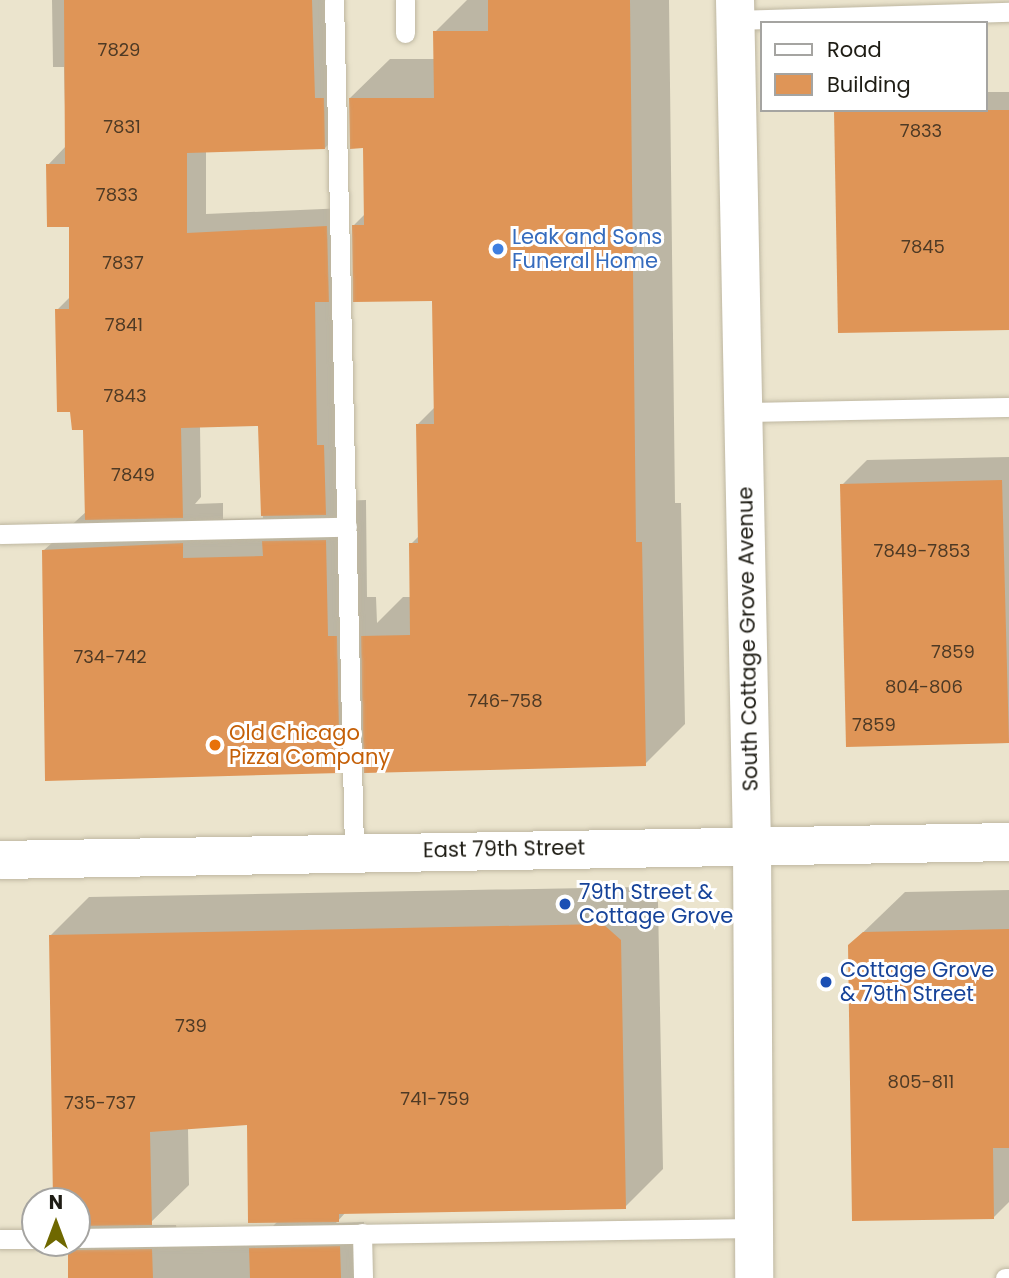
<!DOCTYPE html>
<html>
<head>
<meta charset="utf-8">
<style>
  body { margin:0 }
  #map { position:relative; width:1009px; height:1278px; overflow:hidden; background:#ebe4cd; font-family:Poppins,sans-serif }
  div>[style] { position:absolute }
  .shadow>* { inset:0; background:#0003 }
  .building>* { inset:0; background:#df9557 }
  .roads { filter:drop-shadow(0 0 2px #beb7a1) drop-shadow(0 0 2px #beb7a1) }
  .lane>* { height:19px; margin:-9.5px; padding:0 9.5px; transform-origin:9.5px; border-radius:9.5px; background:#fff }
  .secondary>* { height:38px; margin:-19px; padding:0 19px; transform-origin:19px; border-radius:19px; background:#fff }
  .dots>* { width:19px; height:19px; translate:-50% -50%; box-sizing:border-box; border:4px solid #fff; border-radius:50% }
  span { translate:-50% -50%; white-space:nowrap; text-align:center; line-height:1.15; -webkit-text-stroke:6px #fff; paint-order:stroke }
  .number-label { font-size:18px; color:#4e3a25 }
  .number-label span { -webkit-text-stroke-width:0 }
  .shop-label { font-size:21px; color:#366cbe }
  .left { translate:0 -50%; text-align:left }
  .street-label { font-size:21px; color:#1e1c14 }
  .food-label { font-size:21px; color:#c56008 }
  .transit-label { font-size:21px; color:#164399 }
  .legend { position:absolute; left:760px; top:21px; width:228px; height:91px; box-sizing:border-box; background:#fff; border:2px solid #a5a4a1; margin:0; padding:9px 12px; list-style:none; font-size:21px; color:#1e1c14 }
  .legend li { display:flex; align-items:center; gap:14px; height:35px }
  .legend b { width:35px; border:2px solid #a5a4a1 }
  .north { position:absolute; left:21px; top:1187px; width:70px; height:70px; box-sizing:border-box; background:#fff; border:2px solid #a5a4a1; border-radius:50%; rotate:0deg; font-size:19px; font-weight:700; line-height:28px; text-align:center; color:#1e1c14 }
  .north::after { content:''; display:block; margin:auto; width:24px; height:32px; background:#6f6800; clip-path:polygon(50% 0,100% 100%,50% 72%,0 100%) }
</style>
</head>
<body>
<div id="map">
  <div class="shadow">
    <i style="clip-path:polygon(evenodd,52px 0,332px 0,344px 128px,325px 148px,206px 151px,206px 214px,346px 208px,338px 501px,366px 500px,367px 597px,376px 597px,377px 623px,403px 597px,411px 597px,411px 544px,419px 536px,417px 425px,435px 407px,434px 299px,353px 226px,365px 214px,365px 147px,350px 98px,390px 59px,435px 59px,435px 32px,467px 0,669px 0,675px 503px,681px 503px,685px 724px,645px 764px,366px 745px,339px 771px,43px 551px,87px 511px,84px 428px,57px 310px,71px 296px,70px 225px,48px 165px,66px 146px,64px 67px,53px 67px,52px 0,260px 425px,263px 518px,223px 519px,223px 503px,195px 504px,201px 497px,200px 426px,260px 425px)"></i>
    <i style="clip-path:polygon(986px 92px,1009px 92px,1009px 329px,986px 110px)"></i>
    <i style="clip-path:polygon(1009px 457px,1009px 743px,848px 745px,842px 485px,867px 460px)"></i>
    <i style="clip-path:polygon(evenodd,641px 887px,658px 902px,663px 1169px,625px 1207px,346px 1212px,336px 1223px,364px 1222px,367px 1278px,70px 1278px,70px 1246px,92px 1224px,77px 1224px,77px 1201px,55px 1201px,51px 935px,89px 897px,641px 887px,248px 1123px,278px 1221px,268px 1231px,177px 1232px,176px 1225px,148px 1225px,189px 1185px,188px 1128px,248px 1123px)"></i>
    <i style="clip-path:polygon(1009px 890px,1009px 1202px,994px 1217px,850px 945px,905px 892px)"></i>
  </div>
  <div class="building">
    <i style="clip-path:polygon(64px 0,312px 0,315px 98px,324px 98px,325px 149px,187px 153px,187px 233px,327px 226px,329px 302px,315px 302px,317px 445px,324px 445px,326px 515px,261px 516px,258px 426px,181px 428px,183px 518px,85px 520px,83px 430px,72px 430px,70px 412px,57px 412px,55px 309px,69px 309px,69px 227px,47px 227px,46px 164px,65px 164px)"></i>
    <i style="clip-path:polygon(488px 0,630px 0,636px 542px,642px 542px,646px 766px,364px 773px,361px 636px,410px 635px,409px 543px,418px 543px,416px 424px,434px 424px,432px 301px,353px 302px,352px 225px,364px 225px,363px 148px,350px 149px,349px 98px,434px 98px,433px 31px,488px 31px)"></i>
    <i style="clip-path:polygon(834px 110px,1009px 110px,1009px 330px,838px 333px)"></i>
    <i style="clip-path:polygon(1002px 480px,1009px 743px,846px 747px,840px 484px)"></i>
    <i style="clip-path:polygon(326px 540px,328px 636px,337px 636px,340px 773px,45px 781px,42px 550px,183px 543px,183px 558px,263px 556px,262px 541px)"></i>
    <i style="clip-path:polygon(603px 924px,621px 940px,626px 1209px,339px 1214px,339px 1222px,248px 1223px,247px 1125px,150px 1132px,152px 1225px,77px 1226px,77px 1201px,53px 1201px,49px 935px)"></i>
    <i style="clip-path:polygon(1009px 929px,1009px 1148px,993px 1148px,994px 1219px,852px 1221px,848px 945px,863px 932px)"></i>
    <i style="clip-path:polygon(68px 1246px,77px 1250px,152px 1249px,153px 1278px,68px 1278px)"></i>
    <i style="clip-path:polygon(340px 1246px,341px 1278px,250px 1278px,249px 1248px)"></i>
  </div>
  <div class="roads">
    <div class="lane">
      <i style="left:334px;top:0;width:851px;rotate:88.65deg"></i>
      <i style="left:735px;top:20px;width:274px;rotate:-1.7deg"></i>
      <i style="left:405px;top:33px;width:33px;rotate:-90deg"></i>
      <i style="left:744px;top:412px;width:265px;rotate:-1.1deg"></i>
      <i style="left:0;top:534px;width:347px;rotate:-1.2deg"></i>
      <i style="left:362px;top:1233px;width:45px;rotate:88.7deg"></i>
      <i style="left:77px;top:1238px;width:677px;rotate:-0.85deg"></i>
      <i style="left:0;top:1239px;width:35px"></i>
      <i style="left:1005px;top:1278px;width:4px"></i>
    </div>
    <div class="secondary">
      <i style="left:735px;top:0;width:844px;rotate:88.85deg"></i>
      <i style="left:752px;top:844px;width:434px;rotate:89.7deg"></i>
      <i style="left:0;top:860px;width:1009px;rotate:-1.02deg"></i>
    </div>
  </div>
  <div class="dots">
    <i style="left:498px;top:249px;background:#3f7fe0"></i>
    <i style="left:215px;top:745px;background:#e8710a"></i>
    <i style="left:565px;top:904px;background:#1a4fb4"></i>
    <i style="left:826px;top:982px;background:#1a4fb4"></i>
  </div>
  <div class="number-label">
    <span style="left:119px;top:50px">7829</span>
    <span style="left:122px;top:127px">7831</span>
    <span style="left:921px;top:131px">7833</span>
    <span style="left:117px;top:195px">7833</span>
    <span style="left:923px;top:247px">7845</span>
    <span style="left:123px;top:263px">7837</span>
    <span style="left:124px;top:325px">7841</span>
    <span style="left:125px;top:396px">7843</span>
    <span style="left:133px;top:475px">7849</span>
    <span style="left:922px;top:551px">7849-7853</span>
    <span style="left:953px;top:652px">7859</span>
    <span style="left:110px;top:657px">734-742</span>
    <span style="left:924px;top:687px">804-806</span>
    <span style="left:505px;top:701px">746-758</span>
    <span style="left:874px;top:725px">7859</span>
    <span style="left:191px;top:1026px">739</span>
    <span style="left:921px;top:1082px">805-811</span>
    <span style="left:435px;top:1099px">741-759</span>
    <span style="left:100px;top:1103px">735-737</span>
  </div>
  <div class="shop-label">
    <span class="left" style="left:512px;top:249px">Leak and Sons<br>Funeral Home</span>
  </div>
  <div class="street-label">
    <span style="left:748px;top:639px;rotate:-91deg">South Cottage Grove Avenue</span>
    <span style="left:504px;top:849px;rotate:-1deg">East 79th Street</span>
  </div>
  <div class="food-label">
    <span class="left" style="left:229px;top:745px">Old Chicago<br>Pizza Company</span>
  </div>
  <div class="transit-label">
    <span class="left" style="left:579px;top:904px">79th Street &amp;<br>Cottage Grove</span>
    <span class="left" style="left:840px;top:982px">Cottage Grove<br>&amp; 79th Street</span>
  </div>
  <ul class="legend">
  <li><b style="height:9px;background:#fff"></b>Road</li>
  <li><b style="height:19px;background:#df9557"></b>Building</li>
  </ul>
  <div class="north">N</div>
</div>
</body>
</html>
